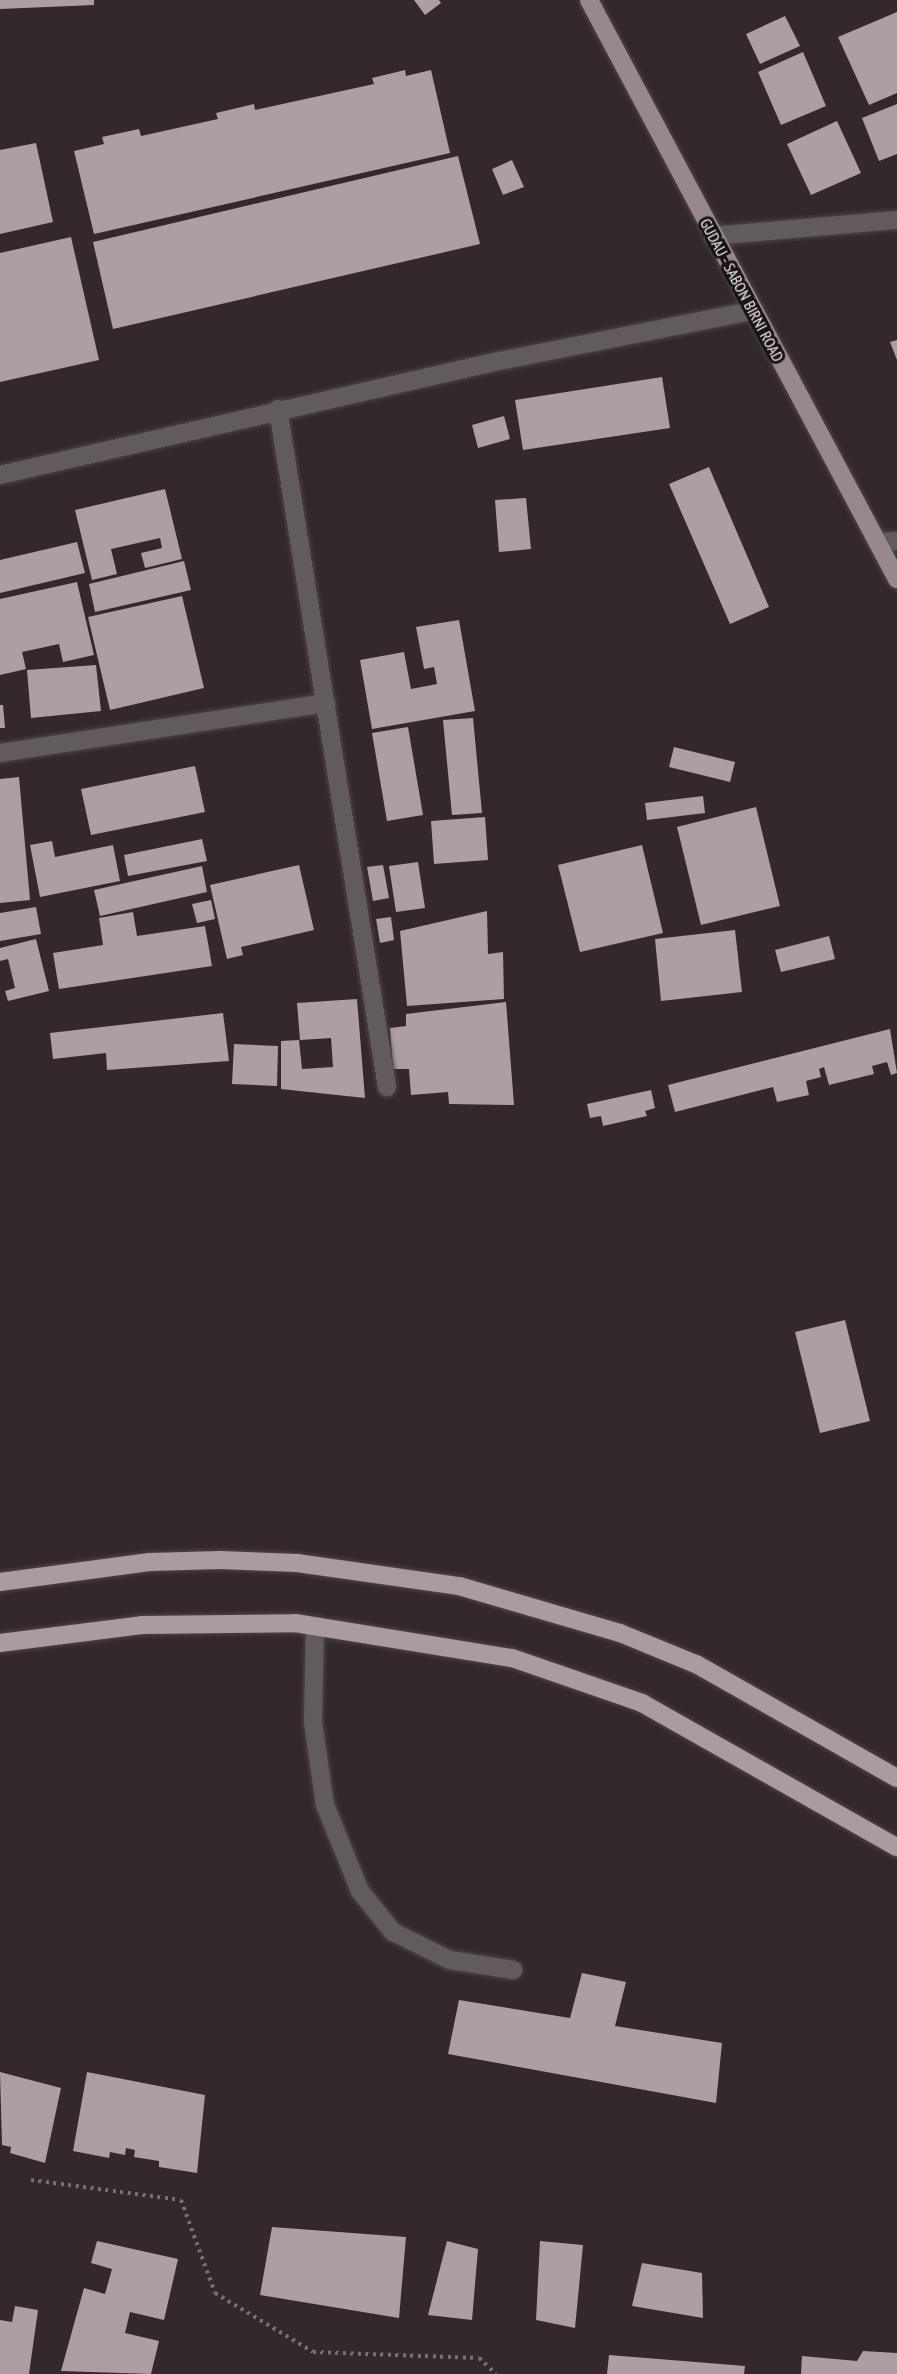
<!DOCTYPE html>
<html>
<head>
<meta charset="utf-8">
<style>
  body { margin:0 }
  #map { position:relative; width:897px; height:2374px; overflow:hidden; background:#33282e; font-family:"PT Sans Narrow",sans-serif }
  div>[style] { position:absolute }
  .building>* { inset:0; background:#ac9ea5 }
  .path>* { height:4px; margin-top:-2px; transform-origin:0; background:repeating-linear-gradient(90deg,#786e74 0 3px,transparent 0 7.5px) }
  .roads { filter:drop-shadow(0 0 2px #4f444a) drop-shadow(0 0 2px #4f444a) }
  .minor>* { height:18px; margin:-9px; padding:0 9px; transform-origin:9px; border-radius:9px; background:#615b5e }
  .major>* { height:18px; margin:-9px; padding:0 9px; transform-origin:9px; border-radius:9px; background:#95898f }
  .highway>* { height:18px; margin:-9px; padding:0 9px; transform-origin:9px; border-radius:9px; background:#a99ba2 }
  span { translate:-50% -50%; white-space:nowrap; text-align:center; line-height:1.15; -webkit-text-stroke:6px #181315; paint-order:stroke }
  .street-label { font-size:16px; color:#faf2f6 }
</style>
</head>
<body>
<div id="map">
  <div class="building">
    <i style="clip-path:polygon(0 0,94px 0,94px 5px,0 9px)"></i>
    <i style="clip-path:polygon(414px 0,439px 0,441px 3px,425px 15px)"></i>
    <i style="clip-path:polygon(897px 12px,897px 93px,869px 105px,838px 37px)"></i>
    <i style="clip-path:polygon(785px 16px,800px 46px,760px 64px,746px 34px)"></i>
    <i style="clip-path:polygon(803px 52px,826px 106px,781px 125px,758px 72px)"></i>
    <i style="clip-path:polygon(405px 70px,406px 76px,431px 70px,450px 153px,94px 234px,74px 151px,104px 144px,102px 137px,139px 129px,141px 136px,218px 119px,216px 113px,254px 104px,255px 110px,374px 84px,372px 78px)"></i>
    <i style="clip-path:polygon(897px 104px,897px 154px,879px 161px,862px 118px)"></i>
    <i style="clip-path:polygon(837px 121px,861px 173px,811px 195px,787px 144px)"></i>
    <i style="clip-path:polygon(36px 143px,53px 222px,0 234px,0 150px)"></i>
    <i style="clip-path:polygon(458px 156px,480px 244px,113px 329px,93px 242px)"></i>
    <i style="clip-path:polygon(512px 160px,524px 187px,503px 195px,492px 169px)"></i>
    <i style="clip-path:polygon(71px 237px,99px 360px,0 382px,0 253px)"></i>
    <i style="clip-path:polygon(897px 340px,897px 360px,890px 342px)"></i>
    <i style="clip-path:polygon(662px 377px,670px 428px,523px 450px,515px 400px)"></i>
    <i style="clip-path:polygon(504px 416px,510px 439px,478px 448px,472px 425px)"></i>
    <i style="clip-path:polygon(709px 467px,769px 607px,730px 624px,669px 484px)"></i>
    <i style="clip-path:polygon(165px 489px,182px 559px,145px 568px,141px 553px,162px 548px,160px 538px,111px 549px,117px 574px,92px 580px,75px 510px)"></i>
    <i style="clip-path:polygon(526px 498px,531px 549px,499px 552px,495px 500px)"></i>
    <i style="clip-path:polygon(77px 542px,85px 573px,0 593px,0 560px)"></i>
    <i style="clip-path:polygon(184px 561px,191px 590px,95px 612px,89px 584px)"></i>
    <i style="clip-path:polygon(77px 582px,94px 655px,63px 662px,59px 644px,22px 652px,26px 669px,0 675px,0 599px)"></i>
    <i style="clip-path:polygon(182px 596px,204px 688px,110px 710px,88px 617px)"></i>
    <i style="clip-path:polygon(459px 620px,475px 711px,372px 729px,360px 660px,404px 652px,411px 689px,437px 684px,434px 667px,424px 669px,416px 627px)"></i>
    <i style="clip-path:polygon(96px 665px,101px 711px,31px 718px,27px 670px)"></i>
    <i style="clip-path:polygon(0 705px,3px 705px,5px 728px,0 728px)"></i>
    <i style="clip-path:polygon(473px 718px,482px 813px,452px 815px,443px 720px)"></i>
    <i style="clip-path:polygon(408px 727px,423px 815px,387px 821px,372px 733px)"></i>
    <i style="clip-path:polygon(674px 747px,735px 762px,730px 782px,669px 767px)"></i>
    <i style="clip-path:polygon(195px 766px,205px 812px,91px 835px,81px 789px)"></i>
    <i style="clip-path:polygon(19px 777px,30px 900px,0 903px,0 779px)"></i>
    <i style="clip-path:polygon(703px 796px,705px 813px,647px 820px,645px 803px)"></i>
    <i style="clip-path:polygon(756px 807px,780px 906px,701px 925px,677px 827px)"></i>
    <i style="clip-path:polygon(485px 817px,488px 860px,434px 864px,431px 821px)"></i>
    <i style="clip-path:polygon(202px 839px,207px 861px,128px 876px,124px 855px)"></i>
    <i style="clip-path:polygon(52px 841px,55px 857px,113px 845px,120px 881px,40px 897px,30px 845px)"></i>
    <i style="clip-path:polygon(642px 845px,663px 933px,580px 952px,558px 865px)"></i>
    <i style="clip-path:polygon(418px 862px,425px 908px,396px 912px,389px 866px)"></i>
    <i style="clip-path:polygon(299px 865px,314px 930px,241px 947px,243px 955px,227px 959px,210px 885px)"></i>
    <i style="clip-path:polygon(383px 865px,389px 898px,373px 901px,367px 867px)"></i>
    <i style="clip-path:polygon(202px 866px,207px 892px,100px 916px,94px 890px)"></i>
    <i style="clip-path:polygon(211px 900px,215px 919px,197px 923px,192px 904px)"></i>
    <i style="clip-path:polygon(36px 907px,41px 934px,0 941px,0 913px)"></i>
    <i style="clip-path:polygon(487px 911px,488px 954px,503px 952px,504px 999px,407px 1006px,400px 931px)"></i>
    <i style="clip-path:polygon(133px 912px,137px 936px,205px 926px,212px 966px,59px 989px,53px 953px,103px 945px,99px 918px)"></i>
    <i style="clip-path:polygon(391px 917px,394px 940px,380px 943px,376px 919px)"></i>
    <i style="clip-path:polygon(735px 930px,742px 992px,661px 1001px,655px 939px)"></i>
    <i style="clip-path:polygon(829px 936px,835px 959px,781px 972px,775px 950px)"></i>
    <i style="clip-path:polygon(36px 939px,49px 991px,8px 1001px,5px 991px,15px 988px,8px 959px,0 961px,0 948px)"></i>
    <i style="clip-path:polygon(357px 999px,365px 1098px,281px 1089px,281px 1041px,299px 1040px,302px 1069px,333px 1067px,331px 1038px,300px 1040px,297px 1003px)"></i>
    <i style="clip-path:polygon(506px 1002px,514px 1105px,449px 1104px,448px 1092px,411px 1095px,409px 1069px,393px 1069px,390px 1028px,406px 1026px,406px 1014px)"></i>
    <i style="clip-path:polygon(223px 1013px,229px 1061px,107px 1070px,106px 1053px,53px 1059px,50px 1033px)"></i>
    <i style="clip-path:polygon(890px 1029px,897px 1073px,891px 1075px,887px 1062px,872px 1066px,874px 1074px,829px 1085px,824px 1067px,819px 1069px,821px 1077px,806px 1081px,809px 1095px,777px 1102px,773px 1087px,675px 1112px,668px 1085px)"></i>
    <i style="clip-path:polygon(234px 1044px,278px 1046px,277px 1086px,232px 1084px)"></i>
    <i style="clip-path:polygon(651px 1090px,655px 1108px,645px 1111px,647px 1116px,603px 1126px,601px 1116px,590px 1118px,587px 1104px)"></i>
    <i style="clip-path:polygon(845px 1320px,870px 1421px,820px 1433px,795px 1332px)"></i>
    <i style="clip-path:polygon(582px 1973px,626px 1982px,615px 2026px,722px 2043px,716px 2103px,448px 2054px,459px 2000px,570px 2018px)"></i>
    <i style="clip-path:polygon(0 2072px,61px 2088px,45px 2163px,10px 2153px,11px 2147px,2px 2145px)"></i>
    <i style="clip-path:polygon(87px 2072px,205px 2095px,197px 2173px,159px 2167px,159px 2161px,134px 2157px,135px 2150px,126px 2148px,125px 2155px,110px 2152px,109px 2158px,73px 2151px)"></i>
    <i style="clip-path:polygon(272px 2227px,406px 2237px,399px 2318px,260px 2295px)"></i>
    <i style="clip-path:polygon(97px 2241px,178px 2259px,164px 2320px,130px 2312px,125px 2333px,159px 2341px,151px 2374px,61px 2371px,84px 2288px,105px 2294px,112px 2269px,91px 2263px)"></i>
    <i style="clip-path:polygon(447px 2241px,478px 2249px,472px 2320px,428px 2315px)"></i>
    <i style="clip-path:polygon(540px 2241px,583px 2245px,575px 2328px,536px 2320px)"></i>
    <i style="clip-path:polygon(642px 2263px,702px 2273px,703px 2318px,632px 2306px)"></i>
    <i style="clip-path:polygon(15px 2306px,38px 2310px,29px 2374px,0 2374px,0 2320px,12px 2322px)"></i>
    <i style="clip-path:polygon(863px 2351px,897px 2353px,897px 2374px,801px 2374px,802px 2356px,857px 2361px)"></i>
    <i style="clip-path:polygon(609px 2355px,745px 2366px,744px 2374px,607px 2374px)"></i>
  </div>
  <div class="path">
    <i style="left:31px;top:2180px;width:151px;rotate:7.6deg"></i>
    <i style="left:181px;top:2200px;width:99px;rotate:69.9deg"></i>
    <i style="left:215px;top:2293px;width:114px;rotate:31deg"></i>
    <i style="left:313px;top:2352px;width:166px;rotate:2.1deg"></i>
    <i style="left:479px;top:2358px;width:23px;rotate:43deg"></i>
  </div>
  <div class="roads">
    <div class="minor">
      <i style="left:713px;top:236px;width:185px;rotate:-5deg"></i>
      <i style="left:278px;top:409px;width:687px;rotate:80.87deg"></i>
      <i style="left:0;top:475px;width:507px;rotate:-12.88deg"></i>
      <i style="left:494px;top:362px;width:263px;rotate:-11.2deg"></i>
      <i style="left:877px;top:542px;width:20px;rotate:-3deg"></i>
      <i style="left:0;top:753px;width:330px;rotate:-8.7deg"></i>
      <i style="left:315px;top:1626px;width:96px;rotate:91.2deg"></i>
      <i style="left:313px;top:1722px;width:84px;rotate:81.8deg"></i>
      <i style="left:325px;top:1805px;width:93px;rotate:67.9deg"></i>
      <i style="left:360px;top:1891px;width:53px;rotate:51.2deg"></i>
      <i style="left:393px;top:1932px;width:64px;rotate:26.2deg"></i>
      <i style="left:450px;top:1960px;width:64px;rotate:9deg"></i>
    </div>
    <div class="major">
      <i style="left:589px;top:0;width:656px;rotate:61.99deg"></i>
    </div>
    <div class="highway">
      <i style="left:0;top:1582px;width:151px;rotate:-7.6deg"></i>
      <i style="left:150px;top:1562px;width:70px;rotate:-1.6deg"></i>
      <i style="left:220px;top:1560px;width:77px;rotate:2.2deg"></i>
      <i style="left:297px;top:1563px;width:164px;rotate:8.1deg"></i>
      <i style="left:459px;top:1586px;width:168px;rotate:16.3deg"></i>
      <i style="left:620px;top:1633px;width:84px;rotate:22.3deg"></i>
      <i style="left:698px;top:1665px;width:229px;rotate:29.6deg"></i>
      <i style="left:0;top:1643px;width:143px;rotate:-7.2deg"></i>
      <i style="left:142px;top:1625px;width:153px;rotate:-0.7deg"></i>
      <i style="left:295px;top:1623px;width:220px;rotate:9.2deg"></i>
      <i style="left:512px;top:1658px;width:138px;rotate:19.1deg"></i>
      <i style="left:642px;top:1703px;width:293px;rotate:29.5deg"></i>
    </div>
  </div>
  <div class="street-label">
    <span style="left:742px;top:290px;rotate:62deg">GUDAU - SABON BIRNI ROAD</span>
  </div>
</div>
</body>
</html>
